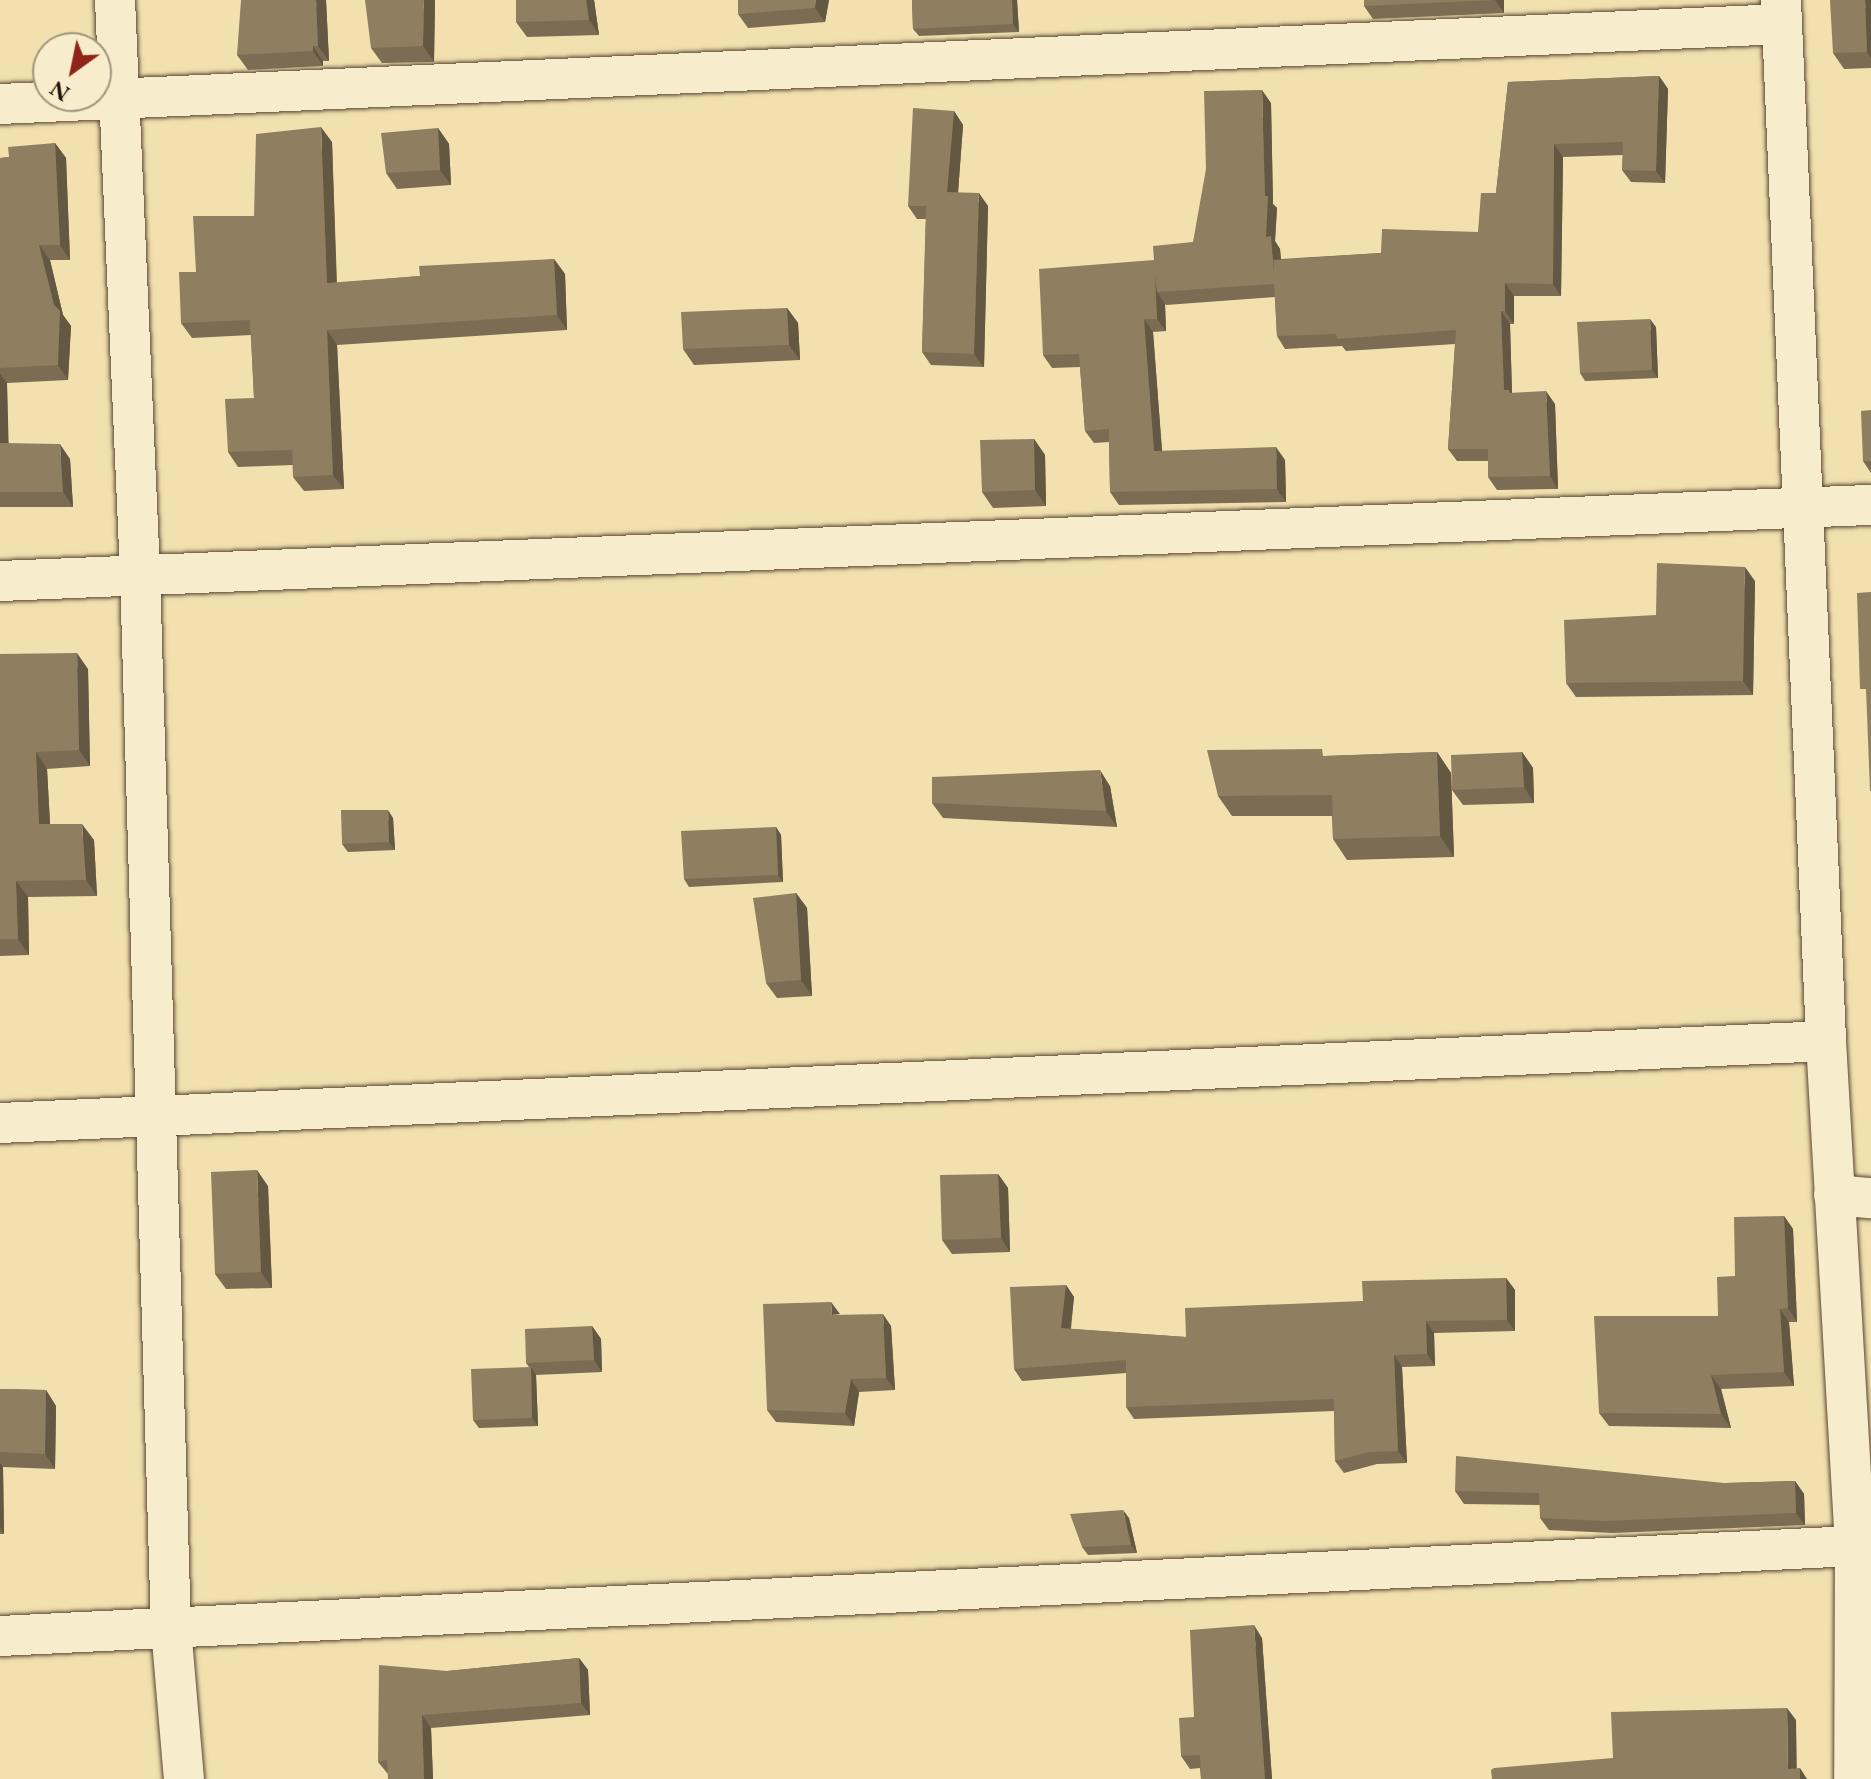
<!DOCTYPE html>
<html>
<head>
<meta charset="utf-8">
<style>
  body { margin:0 }
  #map { position:relative; width:1871px; height:1779px; overflow:hidden; background:#f2e1af; font-family:"EB Garamond",serif }
  div>[style] { position:absolute }
  .roads { filter:drop-shadow(0 0 2px #584633) drop-shadow(0 0 2px #584633) }
  .minor>* { height:40px; margin:-20px; padding:0 20px; transform-origin:20px; border-radius:20px; background:#f7eccb }
  .wall>* { inset:0; background:#7b6c53 }
  .shaded-wall>* { inset:0; background:#645843 }
  .building>* { inset:0; background:#8f7e60 }
  span { translate:-50% -50%; white-space:nowrap; text-align:center; line-height:1.15; -webkit-text-stroke:8px #f7eccb; paint-order:stroke }
  .north { position:absolute; left:32px; top:32px; width:80px; height:80px; box-sizing:border-box; background:#f7eccb; border:2px solid #a3957e; border-radius:50%; rotate:213deg; font-size:22px; font-weight:700; line-height:32px; text-align:center; color:#24120a }
  .north::after { content:''; display:block; margin:auto; width:28px; height:36px; background:#8f2418; clip-path:polygon(50% 0,100% 100%,50% 72%,0 100%) }
</style>
</head>
<body>
<div id="map">
  <div class="roads">
    <div class="minor">
      <i style="left:115px;top:0;width:574px;rotate:87.5deg"></i>
      <i style="left:140px;top:573px;width:1055px;rotate:88.32deg"></i>
      <i style="left:171px;top:1628px;width:152px;rotate:85.1deg"></i>
      <i style="left:1781px;top:0;width:1042px;rotate:87.52deg"></i>
      <i style="left:1826px;top:1041px;width:506px;rotate:86.71deg"></i>
      <i style="left:1855px;top:1546px;width:233px;rotate:90.2deg"></i>
      <i style="left:0;top:104px;width:1784px;rotate:-2.57deg"></i>
      <i style="left:0;top:581px;width:1873px;rotate:-2.33deg"></i>
      <i style="left:0;top:1123px;width:1828px;rotate:-2.57deg"></i>
      <i style="left:1834px;top:1195px;width:37px;rotate:5deg"></i>
      <i style="left:0;top:1636px;width:1857px;rotate:-2.78deg"></i>
    </div>
  </div>
  <div class="wall">
    <i style="clip-path:polygon(326px 0,329px 61px,323px 61px,323px 66px,248px 70px,237px 55px)"></i>
    <i style="clip-path:polygon(435px 0,434px 62px,382px 63px,371px 48px)"></i>
    <i style="clip-path:polygon(594px 0,599px 35px,527px 37px,516px 22px)"></i>
    <i style="clip-path:polygon(829px 0,825px 22px,748px 28px,738px 14px)"></i>
    <i style="clip-path:polygon(912px 0,1017px 0,1019px 32px,919px 36px,913px 29px)"></i>
    <i style="clip-path:polygon(1364px 0,1504px 0,1504px 13px,1373px 19px,1364px 6px)"></i>
    <i style="clip-path:polygon(1871px 0,1871px 68px,1844px 69px,1833px 53px)"></i>
    <i style="clip-path:polygon(1659px 76px,1668px 89px,1665px 183px,1631px 182px,1622px 170px,1623px 155px,1563px 157px,1561px 296px,1514px 296px,1514px 324px,1510px 324px,1512px 393px,1555px 404px,1558px 489px,1497px 490px,1488px 477px,1488px 461px,1457px 461px,1448px 449px,1455px 344px,1346px 351px,1342px 346px,1285px 349px,1277px 336px,1275px 297px,1166px 305px,1165px 304px,1166px 331px,1153px 332px,1162px 451px,1285px 460px,1286px 502px,1119px 505px,1110px 492px,1109px 442px,1094px 443px,1085px 431px,1080px 367px,1052px 368px,1043px 355px,1154px 260px,1193px 242px,1271px 103px,1273px 204px,1277px 208px,1275px 241px,1280px 249px,1281px 259px,1381px 253px,1478px 232px,1496px 193px,1508px 82px)"></i>
    <i style="clip-path:polygon(954px 111px,963px 125px,958px 193px,988px 206px,984px 367px,931px 365px,922px 352px,926px 219px,917px 219px,908px 206px)"></i>
    <i style="clip-path:polygon(438px 128px,449px 144px,451px 185px,397px 189px,386px 173px)"></i>
    <i style="clip-path:polygon(332px 142px,337px 283px,420px 276px,554px 259px,565px 274px,567px 330px,337px 345px,344px 489px,304px 491px,293px 477px,293px 465px,238px 467px,228px 452px,254px 398px,251px 335px,192px 338px,181px 323px,196px 272px)"></i>
    <i style="clip-path:polygon(55px 143px,66px 158px,70px 260px,50px 260px,63px 315px,71px 326px,68px 380px,7px 383px,8px 443px,70px 459px,73px 507px,0 507px,0 158px,9px 157px)"></i>
    <i style="clip-path:polygon(787px 308px,798px 323px,800px 360px,694px 365px,683px 349px)"></i>
    <i style="clip-path:polygon(1656px 327px,1658px 378px,1585px 381px,1580px 373px)"></i>
    <i style="clip-path:polygon(1034px 439px,1045px 455px,1046px 506px,993px 508px,982px 492px)"></i>
    <i style="clip-path:polygon(1863px 461px,1871px 461px,1871px 473px)"></i>
    <i style="clip-path:polygon(1755px 581px,1753px 695px,1576px 697px,1566px 683px,1656px 615px)"></i>
    <i style="clip-path:polygon(0 654px,88px 669px,90px 766px,47px 769px,50px 824px,94px 840px,97px 896px,28px 897px,29px 955px,0 956px)"></i>
    <i style="clip-path:polygon(1437px 752px,1451px 773px,1454px 857px,1347px 860px,1333px 839px,1332px 816px,1232px 816px,1218px 796px,1327px 756px)"></i>
    <i style="clip-path:polygon(1522px 752px,1533px 768px,1534px 803px,1463px 805px,1452px 790px)"></i>
    <i style="clip-path:polygon(1110px 786px,1117px 827px,943px 818px,932px 803px)"></i>
    <i style="clip-path:polygon(393px 818px,395px 850px,348px 852px,342px 844px)"></i>
    <i style="clip-path:polygon(776px 827px,781px 835px,783px 882px,689px 887px,684px 879px)"></i>
    <i style="clip-path:polygon(796px 893px,807px 908px,812px 996px,777px 998px,766px 983px)"></i>
    <i style="clip-path:polygon(998px 1174px,1008px 1188px,1010px 1252px,952px 1254px,942px 1240px)"></i>
    <i style="clip-path:polygon(268px 1186px,272px 1288px,226px 1289px,215px 1274px)"></i>
    <i style="clip-path:polygon(1784px 1216px,1793px 1229px,1797px 1322px,1789px 1322px,1794px 1386px,1721px 1389px,1731px 1428px,1609px 1426px,1599px 1413px,1718px 1316px,1735px 1276px)"></i>
    <i style="clip-path:polygon(1506px 1278px,1515px 1290px,1515px 1331px,1434px 1333px,1435px 1366px,1402px 1367px,1407px 1463px,1377px 1464px,1344px 1473px,1335px 1461px,1334px 1411px,1134px 1419px,1126px 1407px,1126px 1373px,1022px 1381px,1014px 1369px,1066px 1285px,1074px 1297px,1071px 1329px,1186px 1337px,1363px 1301px)"></i>
    <i style="clip-path:polygon(840px 1315px,891px 1326px,895px 1390px,859px 1392px,854px 1426px,776px 1422px,767px 1410px)"></i>
    <i style="clip-path:polygon(592px 1326px,601px 1339px,602px 1372px,536px 1375px,538px 1426px,479px 1428px,473px 1420px,529px 1367px,526px 1363px)"></i>
    <i style="clip-path:polygon(0 1389px,46px 1390px,56px 1406px,55px 1469px,3px 1467px,4px 1534px,0 1534px)"></i>
    <i style="clip-path:polygon(1795px 1481px,1804px 1494px,1805px 1525px,1613px 1533px,1549px 1530px,1540px 1518px,1540px 1505px,1464px 1504px,1455px 1491px)"></i>
    <i style="clip-path:polygon(1129px 1518px,1137px 1553px,1088px 1555px,1082px 1547px)"></i>
    <i style="clip-path:polygon(1262px 1638px,1272px 1779px,1201px 1779px,1200px 1768px,1190px 1769px,1181px 1756px,1194px 1717px)"></i>
    <i style="clip-path:polygon(579px 1658px,588px 1670px,590px 1715px,431px 1728px,433px 1779px,388px 1779px,388px 1774px,378px 1762px,447px 1671px)"></i>
  </div>
  <div class="shaded-wall">
    <i style="clip-path:polygon(316px 0,326px 0,329px 61px,318px 46px)"></i>
    <i style="clip-path:polygon(424px 0,435px 0,434px 62px,423px 46px)"></i>
    <i style="clip-path:polygon(586px 0,594px 0,599px 35px,589px 20px)"></i>
    <i style="clip-path:polygon(816px 0,829px 0,825px 22px,815px 8px)"></i>
    <i style="clip-path:polygon(1012px 0,1017px 0,1019px 32px,1013px 24px)"></i>
    <i style="clip-path:polygon(1495px 0,1504px 0,1504px 13px)"></i>
    <i style="clip-path:polygon(1865px 0,1871px 0,1871px 58px,1867px 52px)"></i>
    <i style="clip-path:polygon(313px 46px,323px 61px,323px 66px,313px 51px)"></i>
    <i style="clip-path:polygon(1659px 76px,1668px 89px,1665px 183px,1656px 171px)"></i>
    <i style="clip-path:polygon(1262px 90px,1271px 103px,1273px 204px,1277px 208px,1275px 241px,1280px 249px,1283px 286px,1266px 237px)"></i>
    <i style="clip-path:polygon(954px 111px,963px 125px,957px 206px,947px 192px)"></i>
    <i style="clip-path:polygon(321px 127px,332px 142px,337px 298px,327px 283px)"></i>
    <i style="clip-path:polygon(438px 128px,449px 144px,451px 185px,440px 170px)"></i>
    <i style="clip-path:polygon(55px 143px,66px 158px,70px 260px,60px 245px)"></i>
    <i style="clip-path:polygon(1554px 144px,1563px 157px,1561px 296px,1553px 284px)"></i>
    <i style="clip-path:polygon(979px 193px,988px 206px,984px 367px,974px 354px)"></i>
    <i style="clip-path:polygon(39px 245px,50px 260px,63px 315px,71px 326px,68px 380px,58px 365px,54px 305px)"></i>
    <i style="clip-path:polygon(554px 259px,565px 274px,567px 330px,557px 315px)"></i>
    <i style="clip-path:polygon(1155px 274px,1157px 292px,1165px 304px,1166px 331px,1157px 319px)"></i>
    <i style="clip-path:polygon(1505px 283px,1514px 296px,1514px 324px,1505px 311px)"></i>
    <i style="clip-path:polygon(787px 308px,798px 323px,800px 360px,789px 345px)"></i>
    <i style="clip-path:polygon(1501px 311px,1510px 324px,1512px 394px,1504px 390px)"></i>
    <i style="clip-path:polygon(1144px 319px,1153px 332px,1163px 464px,1154px 451px)"></i>
    <i style="clip-path:polygon(1650px 319px,1656px 327px,1658px 378px,1652px 370px)"></i>
    <i style="clip-path:polygon(327px 330px,337px 345px,344px 489px,333px 475px)"></i>
    <i style="clip-path:polygon(0 374px,7px 383px,9px 457px,0 445px)"></i>
    <i style="clip-path:polygon(1546px 391px,1555px 404px,1558px 489px,1550px 476px)"></i>
    <i style="clip-path:polygon(1034px 439px,1045px 455px,1046px 506px,1035px 490px)"></i>
    <i style="clip-path:polygon(60px 444px,70px 459px,73px 507px,63px 492px)"></i>
    <i style="clip-path:polygon(1276px 447px,1285px 460px,1286px 502px,1277px 489px)"></i>
    <i style="clip-path:polygon(1745px 567px,1755px 581px,1753px 695px,1743px 681px)"></i>
    <i style="clip-path:polygon(77px 653px,88px 669px,90px 766px,79px 750px)"></i>
    <i style="clip-path:polygon(36px 752px,47px 769px,51px 841px,39px 824px)"></i>
    <i style="clip-path:polygon(1437px 752px,1451px 773px,1454px 857px,1440px 836px)"></i>
    <i style="clip-path:polygon(1522px 752px,1533px 768px,1534px 803px,1524px 787px)"></i>
    <i style="clip-path:polygon(1100px 770px,1110px 786px,1117px 827px,1106px 811px)"></i>
    <i style="clip-path:polygon(388px 810px,393px 818px,395px 850px,389px 842px)"></i>
    <i style="clip-path:polygon(82px 824px,94px 840px,97px 896px,86px 880px)"></i>
    <i style="clip-path:polygon(776px 827px,781px 835px,783px 882px,778px 875px)"></i>
    <i style="clip-path:polygon(16px 881px,28px 897px,29px 955px,18px 939px)"></i>
    <i style="clip-path:polygon(796px 893px,807px 908px,812px 996px,801px 980px)"></i>
    <i style="clip-path:polygon(257px 1170px,268px 1186px,272px 1288px,261px 1272px)"></i>
    <i style="clip-path:polygon(998px 1174px,1008px 1188px,1010px 1252px,1001px 1238px)"></i>
    <i style="clip-path:polygon(1784px 1216px,1793px 1229px,1797px 1322px,1788px 1308px)"></i>
    <i style="clip-path:polygon(1506px 1278px,1515px 1290px,1515px 1331px,1507px 1320px)"></i>
    <i style="clip-path:polygon(1066px 1285px,1074px 1297px,1069px 1340px,1061px 1328px)"></i>
    <i style="clip-path:polygon(831px 1302px,840px 1314px,832px 1315px)"></i>
    <i style="clip-path:polygon(1780px 1309px,1789px 1322px,1794px 1386px,1784px 1372px)"></i>
    <i style="clip-path:polygon(883px 1314px,891px 1326px,895px 1390px,886px 1378px)"></i>
    <i style="clip-path:polygon(1426px 1321px,1434px 1333px,1435px 1366px,1427px 1354px)"></i>
    <i style="clip-path:polygon(592px 1326px,601px 1339px,602px 1372px,594px 1360px)"></i>
    <i style="clip-path:polygon(1394px 1355px,1402px 1367px,1407px 1463px,1398px 1451px)"></i>
    <i style="clip-path:polygon(531px 1367px,536px 1375px,538px 1426px,532px 1418px)"></i>
    <i style="clip-path:polygon(1711px 1375px,1721px 1389px,1731px 1428px,1721px 1414px)"></i>
    <i style="clip-path:polygon(851px 1379px,859px 1392px,854px 1426px,845px 1413px)"></i>
    <i style="clip-path:polygon(46px 1390px,56px 1406px,55px 1469px,45px 1454px)"></i>
    <i style="clip-path:polygon(0 1463px,3px 1467px,4px 1534px,0 1528px)"></i>
    <i style="clip-path:polygon(1795px 1481px,1804px 1494px,1805px 1525px,1796px 1513px)"></i>
    <i style="clip-path:polygon(1123px 1510px,1129px 1518px,1137px 1553px,1131px 1545px)"></i>
    <i style="clip-path:polygon(1254px 1625px,1262px 1638px,1272px 1779px,1265px 1779px)"></i>
    <i style="clip-path:polygon(579px 1658px,588px 1670px,590px 1715px,581px 1703px)"></i>
    <i style="clip-path:polygon(1787px 1708px,1796px 1720px,1797px 1779px,1788px 1769px)"></i>
    <i style="clip-path:polygon(422px 1715px,431px 1728px,433px 1779px,424px 1779px)"></i>
    <i style="clip-path:polygon(1800px 1768px,1807px 1779px,1800px 1779px)"></i>
  </div>
  <div class="building">
    <i style="clip-path:polygon(241px 0,316px 0,318px 46px,313px 46px,313px 51px,237px 55px)"></i>
    <i style="clip-path:polygon(365px 0,424px 0,423px 46px,371px 48px)"></i>
    <i style="clip-path:polygon(516px 0,586px 0,589px 20px,516px 22px)"></i>
    <i style="clip-path:polygon(738px 0,816px 0,815px 8px,738px 14px)"></i>
    <i style="clip-path:polygon(912px 0,1012px 0,1013px 24px,913px 29px)"></i>
    <i style="clip-path:polygon(1364px 0,1495px 0,1364px 6px)"></i>
    <i style="clip-path:polygon(1830px 0,1865px 0,1867px 52px,1833px 53px)"></i>
    <i style="clip-path:polygon(1659px 76px,1656px 171px,1622px 170px,1623px 142px,1554px 144px,1553px 284px,1505px 283px,1505px 311px,1501px 311px,1504px 390px,1509px 390px,1509px 393px,1546px 391px,1550px 476px,1488px 477px,1488px 449px,1448px 449px,1456px 330px,1337px 339px,1336px 334px,1277px 336px,1274px 284px,1157px 292px,1155px 274px,1157px 319px,1144px 319px,1154px 451px,1276px 447px,1277px 489px,1110px 492px,1109px 429px,1085px 431px,1079px 354px,1043px 355px,1039px 269px,1154px 260px,1153px 246px,1193px 242px,1206px 169px,1204px 91px,1262px 90px,1265px 196px,1268px 196px,1266px 237px,1271px 236px,1274px 274px,1274px 260px,1381px 253px,1382px 229px,1478px 232px,1481px 193px,1496px 193px,1508px 82px)"></i>
    <i style="clip-path:polygon(913px 108px,954px 111px,947px 192px,979px 193px,974px 354px,922px 352px,926px 206px,908px 206px)"></i>
    <i style="clip-path:polygon(321px 127px,327px 283px,420px 276px,419px 266px,554px 259px,557px 315px,327px 330px,333px 475px,293px 477px,292px 450px,228px 452px,225px 399px,254px 398px,250px 320px,181px 323px,179px 272px,196px 272px,193px 216px,254px 216px,256px 134px)"></i>
    <i style="clip-path:polygon(438px 128px,440px 170px,386px 173px,381px 133px)"></i>
    <i style="clip-path:polygon(55px 143px,60px 245px,39px 245px,54px 305px,60px 311px,58px 365px,0 368px,0 158px,9px 157px,8px 147px)"></i>
    <i style="clip-path:polygon(787px 308px,789px 345px,683px 349px,681px 312px)"></i>
    <i style="clip-path:polygon(1650px 319px,1652px 370px,1580px 373px,1577px 322px)"></i>
    <i style="clip-path:polygon(1871px 410px,1871px 461px,1863px 461px,1861px 411px)"></i>
    <i style="clip-path:polygon(1034px 439px,1035px 490px,982px 492px,980px 440px)"></i>
    <i style="clip-path:polygon(0 443px,60px 444px,63px 492px,0 492px)"></i>
    <i style="clip-path:polygon(1657px 563px,1745px 567px,1743px 681px,1566px 683px,1564px 620px,1656px 615px)"></i>
    <i style="clip-path:polygon(1871px 592px,1871px 791px,1870px 791px,1866px 689px,1860px 689px,1857px 593px)"></i>
    <i style="clip-path:polygon(77px 653px,79px 750px,36px 752px,39px 824px,82px 824px,86px 880px,16px 881px,18px 939px,0 939px,0 654px)"></i>
    <i style="clip-path:polygon(1322px 749px,1323px 756px,1437px 752px,1440px 836px,1333px 839px,1332px 795px,1218px 796px,1207px 750px)"></i>
    <i style="clip-path:polygon(1522px 752px,1524px 787px,1452px 790px,1451px 755px)"></i>
    <i style="clip-path:polygon(1100px 770px,1106px 811px,932px 803px,932px 777px)"></i>
    <i style="clip-path:polygon(341px 810px,388px 810px,389px 842px,342px 844px)"></i>
    <i style="clip-path:polygon(776px 827px,778px 875px,684px 879px,681px 831px)"></i>
    <i style="clip-path:polygon(796px 893px,801px 980px,766px 983px,753px 898px)"></i>
    <i style="clip-path:polygon(257px 1170px,261px 1272px,215px 1274px,211px 1172px)"></i>
    <i style="clip-path:polygon(998px 1174px,1001px 1238px,942px 1240px,940px 1175px)"></i>
    <i style="clip-path:polygon(1784px 1216px,1788px 1308px,1780px 1309px,1784px 1372px,1711px 1375px,1721px 1414px,1599px 1413px,1594px 1316px,1718px 1316px,1717px 1277px,1735px 1276px,1734px 1217px)"></i>
    <i style="clip-path:polygon(1506px 1278px,1507px 1320px,1426px 1321px,1427px 1354px,1394px 1355px,1398px 1451px,1369px 1452px,1335px 1461px,1334px 1399px,1126px 1407px,1126px 1360px,1014px 1369px,1010px 1287px,1066px 1285px,1061px 1328px,1186px 1337px,1185px 1308px,1363px 1301px,1362px 1281px)"></i>
    <i style="clip-path:polygon(831px 1302px,832px 1315px,883px 1314px,886px 1378px,851px 1379px,845px 1413px,767px 1410px,763px 1304px)"></i>
    <i style="clip-path:polygon(592px 1326px,594px 1360px,526px 1363px,525px 1329px)"></i>
    <i style="clip-path:polygon(531px 1367px,532px 1418px,473px 1420px,471px 1369px)"></i>
    <i style="clip-path:polygon(0 1389px,46px 1390px,45px 1454px,0 1452px)"></i>
    <i style="clip-path:polygon(1456px 1456px,1724px 1483px,1795px 1481px,1796px 1513px,1605px 1521px,1540px 1518px,1539px 1493px,1455px 1491px)"></i>
    <i style="clip-path:polygon(1123px 1510px,1131px 1545px,1082px 1547px,1070px 1514px)"></i>
    <i style="clip-path:polygon(1254px 1625px,1265px 1779px,1201px 1779px,1200px 1755px,1181px 1756px,1179px 1718px,1194px 1717px,1190px 1630px)"></i>
    <i style="clip-path:polygon(579px 1658px,581px 1703px,422px 1715px,424px 1779px,388px 1779px,387px 1760px,378px 1762px,379px 1665px,447px 1671px)"></i>
    <i style="clip-path:polygon(1787px 1708px,1788px 1769px,1800px 1768px,1800px 1779px,1492px 1779px,1491px 1770px,1494px 1768px,1613px 1758px,1611px 1712px)"></i>
  </div>
  <div class="north">N</div>
</div>
</body>
</html>
